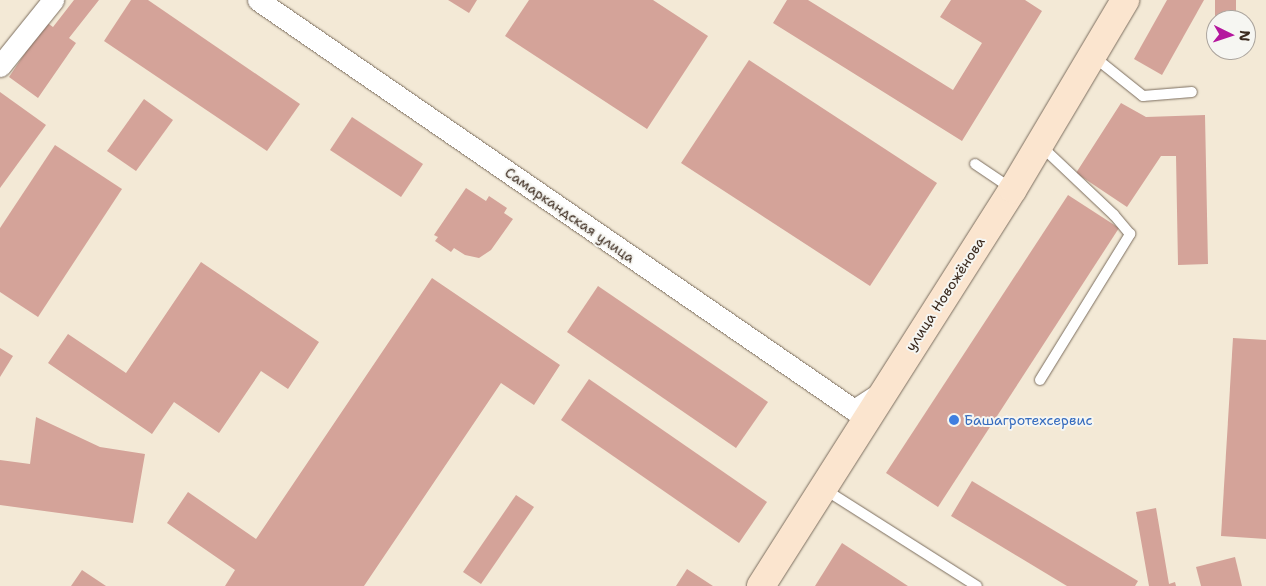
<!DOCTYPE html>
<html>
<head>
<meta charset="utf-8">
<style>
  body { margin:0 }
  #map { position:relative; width:1266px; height:586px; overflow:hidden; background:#f3e9d6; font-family:"Shantell Sans",sans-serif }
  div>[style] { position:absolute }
  .building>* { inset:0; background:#d4a399 }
  .roads { filter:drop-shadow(0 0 1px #7b6d5e) drop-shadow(0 0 1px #7b6d5e) }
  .lane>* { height:10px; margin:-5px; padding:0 5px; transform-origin:5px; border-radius:5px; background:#fff }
  .street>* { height:21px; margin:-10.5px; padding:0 10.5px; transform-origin:10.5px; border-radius:10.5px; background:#fff }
  .secondary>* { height:28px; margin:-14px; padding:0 14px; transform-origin:14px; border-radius:14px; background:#fbe5cf }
  .dots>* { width:14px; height:14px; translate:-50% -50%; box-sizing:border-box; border:2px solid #f6f6f2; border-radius:50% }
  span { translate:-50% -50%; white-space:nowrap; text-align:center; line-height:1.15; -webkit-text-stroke:4px #f6f6f2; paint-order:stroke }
  .street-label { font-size:14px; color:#3b2a1e }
  .shop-label { font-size:14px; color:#366cbe }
  .left { translate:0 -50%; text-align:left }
  .north { position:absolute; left:1206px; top:10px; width:50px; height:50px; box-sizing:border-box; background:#f6f6f2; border:1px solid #aba49d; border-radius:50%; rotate:94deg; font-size:14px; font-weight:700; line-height:20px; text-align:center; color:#3b2a1e }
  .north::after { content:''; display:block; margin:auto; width:18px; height:22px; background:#b5179e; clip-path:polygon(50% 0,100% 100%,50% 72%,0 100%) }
</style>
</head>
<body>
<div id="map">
  <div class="building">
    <i style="clip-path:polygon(74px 0,99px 0,69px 38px,76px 43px,38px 98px,9px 77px,46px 22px,53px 27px)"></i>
    <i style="clip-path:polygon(131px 0,148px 0,300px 104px,267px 151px,104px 41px)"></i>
    <i style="clip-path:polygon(448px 0,477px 0,469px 13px)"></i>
    <i style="clip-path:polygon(529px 0,653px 0,708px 36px,647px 129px,505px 36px)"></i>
    <i style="clip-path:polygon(787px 0,808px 0,953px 90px,982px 43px,940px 17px,951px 0,1025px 0,1042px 11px,962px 141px,773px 23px)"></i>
    <i style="clip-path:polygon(1167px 0,1204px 0,1162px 75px,1134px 59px)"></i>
    <i style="clip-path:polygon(1215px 0,1236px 0,1236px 20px,1215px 20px)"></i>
    <i style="clip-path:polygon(749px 60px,937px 183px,870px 286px,681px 163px)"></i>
    <i style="clip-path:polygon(0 92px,46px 125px,0 188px)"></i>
    <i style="clip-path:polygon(144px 99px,173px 120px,136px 171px,107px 151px)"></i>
    <i style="clip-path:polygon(1121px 103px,1146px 117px,1205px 115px,1208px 264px,1178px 265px,1176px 156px,1161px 156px,1127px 207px,1076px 173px)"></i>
    <i style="clip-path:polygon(352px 117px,423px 164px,401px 197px,330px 150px)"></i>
    <i style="clip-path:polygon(55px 145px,122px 189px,38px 317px,0 292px,0 228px)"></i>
    <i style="clip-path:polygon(466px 188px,486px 201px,489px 196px,507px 208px,504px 213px,513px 219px,491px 250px,479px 258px,465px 255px,454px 248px,451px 252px,435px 241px,438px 237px,434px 235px)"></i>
    <i style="clip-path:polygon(1068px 195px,1119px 228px,938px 507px,886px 473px)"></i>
    <i style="clip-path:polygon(201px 262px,319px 342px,288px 389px,261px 371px,219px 433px,174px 402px,152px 434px,48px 363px,68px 334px,126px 373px)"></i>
    <i style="clip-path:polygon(432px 278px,560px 365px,534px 405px,501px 383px,364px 586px,225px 586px,235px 570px,167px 523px,188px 492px,256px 539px)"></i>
    <i style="clip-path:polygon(598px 286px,768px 402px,736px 448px,567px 332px)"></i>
    <i style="clip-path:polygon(1233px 338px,1266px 340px,1266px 539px,1221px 536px)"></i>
    <i style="clip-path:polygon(0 348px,13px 356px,0 377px)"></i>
    <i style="clip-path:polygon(589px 379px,767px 502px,739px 543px,561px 420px)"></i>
    <i style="clip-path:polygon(36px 417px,100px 447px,145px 454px,133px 523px,0 505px,0 460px,30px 464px)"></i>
    <i style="clip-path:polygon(972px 481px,1138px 581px,1135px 586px,1067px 586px,951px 516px)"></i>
    <i style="clip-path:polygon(516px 495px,534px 507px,481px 584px,463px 572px)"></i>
    <i style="clip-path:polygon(1156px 508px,1169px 584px,1175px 582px,1176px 586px,1149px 586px,1136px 512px)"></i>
    <i style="clip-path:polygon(842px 543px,908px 586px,815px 586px)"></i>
    <i style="clip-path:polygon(1235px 557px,1242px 586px,1201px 586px,1196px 567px)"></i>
    <i style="clip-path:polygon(687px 569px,713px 586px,676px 586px)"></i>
    <i style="clip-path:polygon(82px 570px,106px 586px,71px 586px)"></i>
  </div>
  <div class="roads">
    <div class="lane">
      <i style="left:1093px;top:56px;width:64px;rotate:38.7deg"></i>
      <i style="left:1143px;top:96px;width:49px;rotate:-4.7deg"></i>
      <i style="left:975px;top:164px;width:45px;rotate:34deg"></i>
      <i style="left:1040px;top:380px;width:172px;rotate:-58.3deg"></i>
      <i style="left:1130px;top:234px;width:25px;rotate:-130deg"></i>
      <i style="left:1114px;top:215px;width:102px;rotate:-136.6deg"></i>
      <i style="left:824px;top:489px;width:181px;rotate:32.4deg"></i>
    </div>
    <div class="street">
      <i style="left:258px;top:0;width:723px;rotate:34.52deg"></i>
      <i style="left:854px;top:410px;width:35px;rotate:-33deg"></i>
      <i style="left:0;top:66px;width:85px;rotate:-51.2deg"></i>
    </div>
    <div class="secondary">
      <i style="left:761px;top:586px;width:470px;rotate:-57.6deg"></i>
      <i style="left:1013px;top:189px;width:220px;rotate:-59.3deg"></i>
    </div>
  </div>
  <div class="dots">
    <i style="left:954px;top:420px;background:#3f7fe0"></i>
  </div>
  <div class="street-label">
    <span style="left:570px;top:215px;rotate:35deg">Самаркандская улица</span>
    <span style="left:945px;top:294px;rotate:-57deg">улица Новожёнова</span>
  </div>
  <div class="shop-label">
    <span class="left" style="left:964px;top:420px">Башагротехсервис</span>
  </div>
  <div class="north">N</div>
</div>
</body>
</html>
